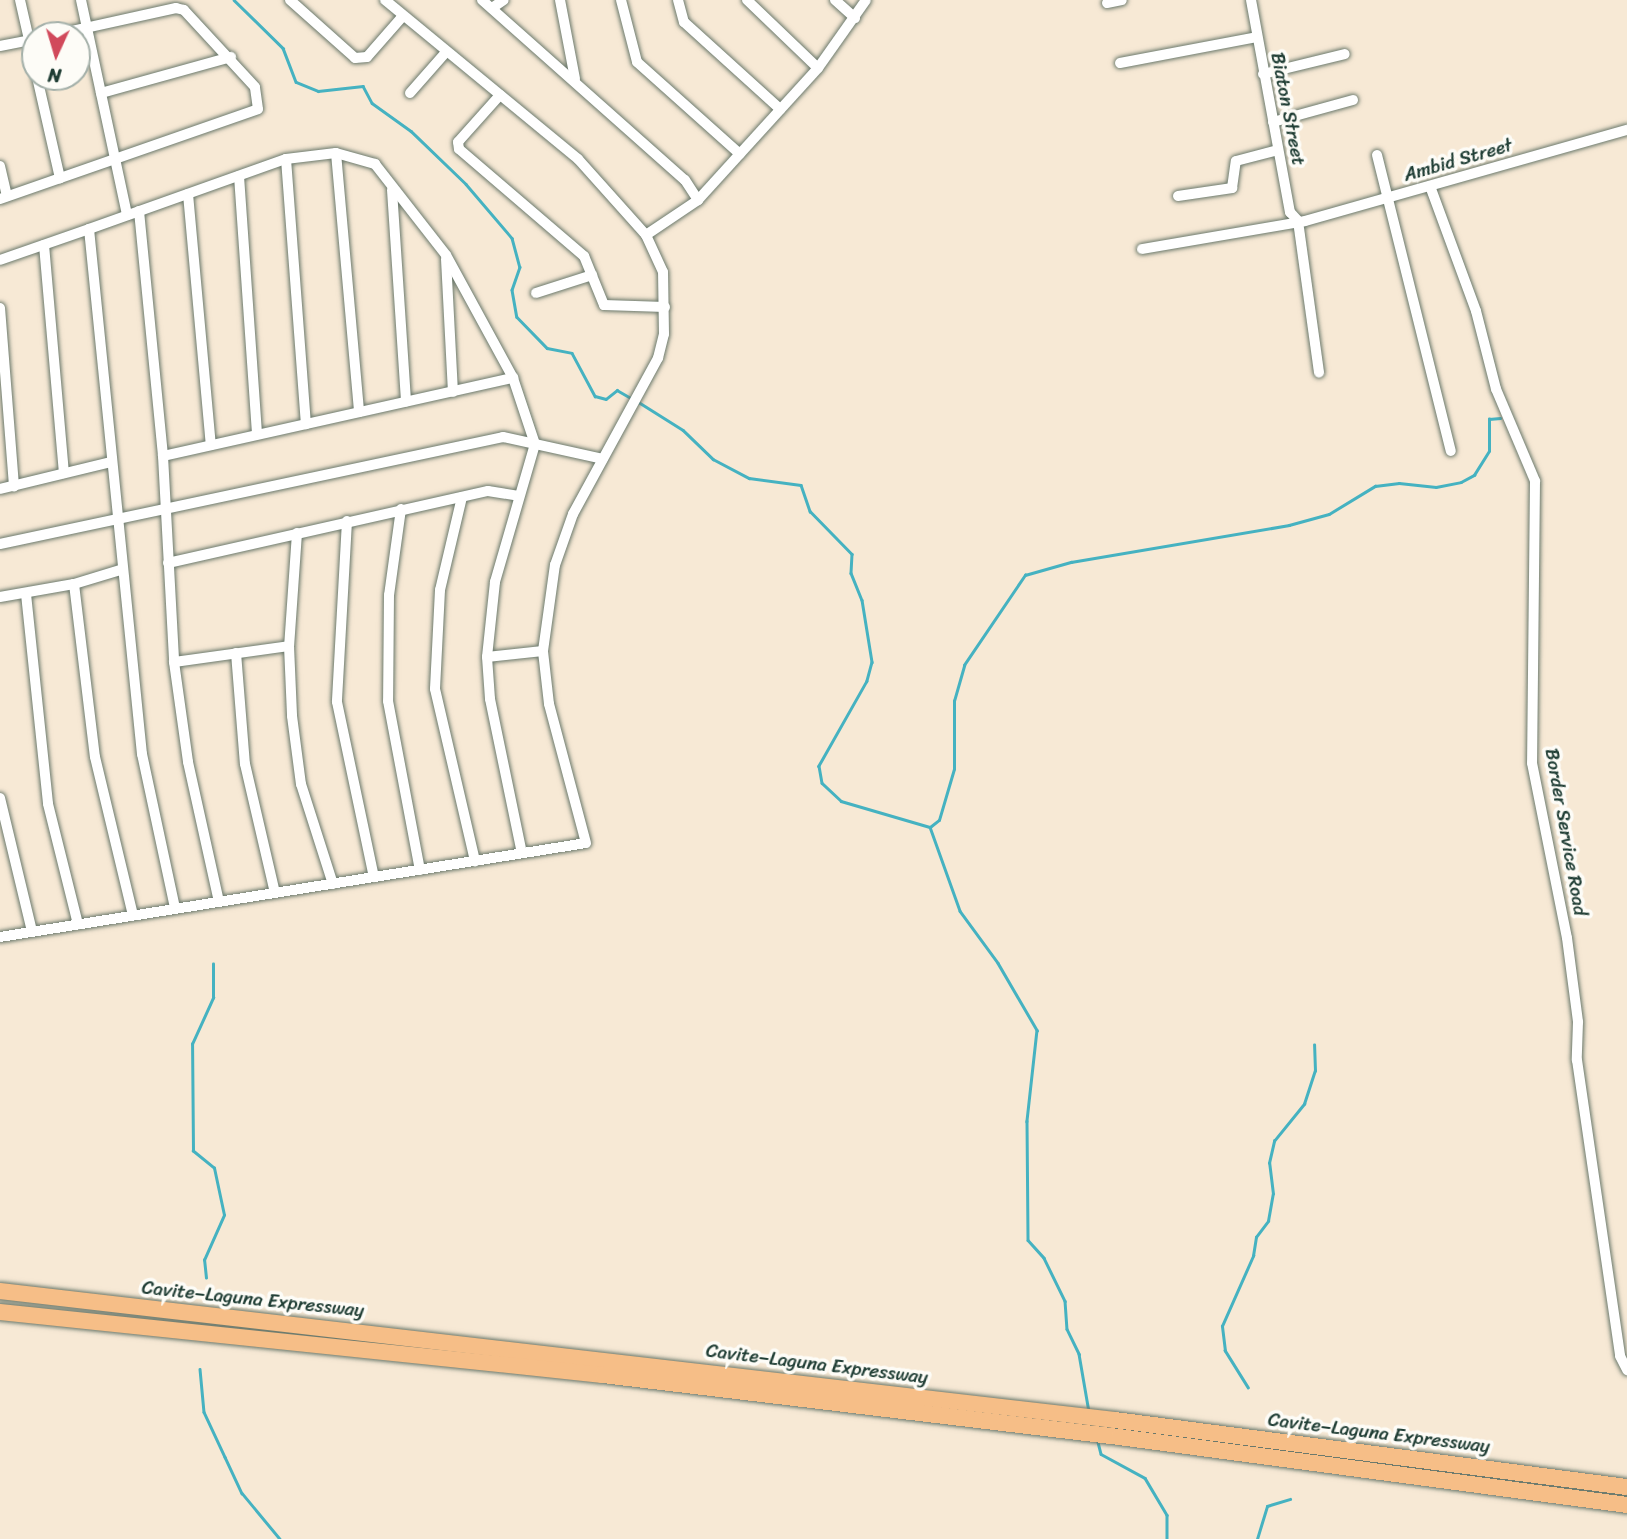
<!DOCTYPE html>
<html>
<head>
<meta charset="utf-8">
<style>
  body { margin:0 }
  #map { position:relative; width:1627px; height:1539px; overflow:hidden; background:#f7e9d5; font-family:Sriracha,sans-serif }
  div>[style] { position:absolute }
  .stream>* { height:2.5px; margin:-1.25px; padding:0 1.25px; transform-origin:1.25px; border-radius:1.25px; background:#45b2c1 }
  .roads { filter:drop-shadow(0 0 2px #6b796c) drop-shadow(0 0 2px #6b796c) }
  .minor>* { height:10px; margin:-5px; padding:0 5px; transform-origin:5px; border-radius:5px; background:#fff }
  .highway>* { height:16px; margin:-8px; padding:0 8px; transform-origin:8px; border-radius:8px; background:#f6be87 }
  span { translate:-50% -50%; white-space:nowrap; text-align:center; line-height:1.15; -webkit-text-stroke:7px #fdfcf7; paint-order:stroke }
  .street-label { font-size:19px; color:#1f3d34 }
  .north { position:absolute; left:21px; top:21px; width:70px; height:70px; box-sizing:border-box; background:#fdfcf7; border:2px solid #a4b0a9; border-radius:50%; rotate:184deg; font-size:19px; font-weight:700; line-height:28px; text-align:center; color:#1f3d34 }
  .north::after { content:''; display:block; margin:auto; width:24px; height:32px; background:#d1495b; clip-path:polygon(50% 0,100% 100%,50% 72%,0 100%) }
</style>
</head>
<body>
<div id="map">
  <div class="stream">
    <i style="left:234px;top:0;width:69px;rotate:44.4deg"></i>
    <i style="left:283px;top:48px;width:36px;rotate:69deg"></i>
    <i style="left:296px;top:82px;width:24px;rotate:22deg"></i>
    <i style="left:318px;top:91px;width:45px;rotate:-6.3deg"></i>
    <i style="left:363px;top:86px;width:19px;rotate:62deg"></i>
    <i style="left:372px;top:103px;width:48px;rotate:35.7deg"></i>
    <i style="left:411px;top:131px;width:76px;rotate:43.9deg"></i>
    <i style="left:466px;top:184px;width:71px;rotate:49.6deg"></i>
    <i style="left:512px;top:238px;width:30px;rotate:75deg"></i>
    <i style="left:520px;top:267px;width:24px;rotate:109deg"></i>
    <i style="left:512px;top:290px;width:27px;rotate:80deg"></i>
    <i style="left:517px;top:317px;width:43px;rotate:45.9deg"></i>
    <i style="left:547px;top:348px;width:25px;rotate:11deg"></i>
    <i style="left:572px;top:353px;width:49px;rotate:61.9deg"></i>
    <i style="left:595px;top:396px;width:11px;rotate:15deg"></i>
    <i style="left:606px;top:399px;width:14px;rotate:-39deg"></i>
    <i style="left:617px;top:390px;width:16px;rotate:30deg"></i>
    <i style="left:637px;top:401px;width:54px;rotate:32.2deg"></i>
    <i style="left:683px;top:430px;width:42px;rotate:44deg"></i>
    <i style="left:713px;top:459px;width:41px;rotate:27.8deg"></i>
    <i style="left:749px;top:478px;width:52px;rotate:7.7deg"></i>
    <i style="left:801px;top:485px;width:28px;rotate:71deg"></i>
    <i style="left:810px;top:511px;width:60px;rotate:45.7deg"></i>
    <i style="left:852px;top:554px;width:19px;rotate:93deg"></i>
    <i style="left:851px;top:573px;width:29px;rotate:68deg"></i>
    <i style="left:862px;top:600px;width:63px;rotate:80.8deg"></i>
    <i style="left:872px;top:662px;width:20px;rotate:105deg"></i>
    <i style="left:867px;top:681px;width:98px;rotate:119.5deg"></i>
    <i style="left:819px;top:766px;width:17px;rotate:80deg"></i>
    <i style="left:822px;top:783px;width:26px;rotate:43deg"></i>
    <i style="left:841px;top:801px;width:93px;rotate:16.3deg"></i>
    <i style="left:930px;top:827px;width:89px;rotate:70.3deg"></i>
    <i style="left:960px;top:911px;width:64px;rotate:53.8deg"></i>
    <i style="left:998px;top:963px;width:78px;rotate:59.8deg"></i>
    <i style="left:1037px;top:1030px;width:92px;rotate:96.3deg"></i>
    <i style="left:1027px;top:1121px;width:119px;rotate:89.5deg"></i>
    <i style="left:1028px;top:1240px;width:24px;rotate:48deg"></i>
    <i style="left:1044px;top:1258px;width:48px;rotate:64deg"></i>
    <i style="left:1065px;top:1301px;width:28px;rotate:86deg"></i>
    <i style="left:1067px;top:1329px;width:28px;rotate:64deg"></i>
    <i style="left:1079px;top:1354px;width:59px;rotate:80.2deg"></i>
    <i style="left:930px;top:827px;width:11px;rotate:-38deg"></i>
    <i style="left:939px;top:820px;width:53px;rotate:-73.6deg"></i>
    <i style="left:954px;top:769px;width:68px;rotate:-90deg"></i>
    <i style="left:954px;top:701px;width:37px;rotate:-74deg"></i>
    <i style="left:964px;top:665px;width:109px;rotate:-55.9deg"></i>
    <i style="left:1025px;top:575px;width:48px;rotate:-15.8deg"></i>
    <i style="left:1071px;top:562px;width:221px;rotate:-9.6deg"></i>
    <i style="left:1289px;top:525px;width:41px;rotate:-15.4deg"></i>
    <i style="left:1329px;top:514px;width:54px;rotate:-31.3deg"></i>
    <i style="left:1375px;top:486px;width:24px;rotate:-7deg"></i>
    <i style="left:1399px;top:483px;width:37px;rotate:6deg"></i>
    <i style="left:1436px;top:487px;width:25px;rotate:-11deg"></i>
    <i style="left:1461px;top:482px;width:15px;rotate:-28deg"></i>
    <i style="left:1474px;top:475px;width:28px;rotate:-58deg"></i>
    <i style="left:1489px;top:451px;width:32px;rotate:-90deg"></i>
    <i style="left:1489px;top:419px;width:11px;rotate:-5deg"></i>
    <i style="left:206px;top:1278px;width:18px;rotate:-96deg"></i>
    <i style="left:204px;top:1260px;width:49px;rotate:-66deg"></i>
    <i style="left:224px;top:1215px;width:48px;rotate:-102deg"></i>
    <i style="left:214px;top:1168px;width:27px;rotate:-141deg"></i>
    <i style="left:193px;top:1151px;width:107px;rotate:-90.5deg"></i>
    <i style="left:192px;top:1044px;width:51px;rotate:-65.5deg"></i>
    <i style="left:213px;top:998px;width:34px;rotate:-90deg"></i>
    <i style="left:200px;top:1369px;width:43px;rotate:84.7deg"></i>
    <i style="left:204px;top:1412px;width:50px;rotate:65deg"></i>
    <i style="left:225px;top:1457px;width:40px;rotate:65deg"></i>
    <i style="left:242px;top:1493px;width:60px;rotate:50.4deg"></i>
    <i style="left:1248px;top:1388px;width:44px;rotate:-121.9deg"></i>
    <i style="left:1225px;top:1351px;width:25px;rotate:-97deg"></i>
    <i style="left:1222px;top:1326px;width:77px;rotate:-66.1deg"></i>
    <i style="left:1253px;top:1256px;width:19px;rotate:-81deg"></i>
    <i style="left:1256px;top:1237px;width:20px;rotate:-53deg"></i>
    <i style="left:1268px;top:1221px;width:27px;rotate:-80deg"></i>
    <i style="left:1273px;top:1194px;width:31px;rotate:-97deg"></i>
    <i style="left:1269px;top:1163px;width:23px;rotate:-77deg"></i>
    <i style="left:1274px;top:1141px;width:48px;rotate:-51deg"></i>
    <i style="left:1304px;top:1104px;width:35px;rotate:-72deg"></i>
    <i style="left:1315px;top:1071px;width:26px;rotate:-92deg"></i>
    <i style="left:1098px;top:1442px;width:12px;rotate:76deg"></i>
    <i style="left:1101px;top:1454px;width:50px;rotate:28.6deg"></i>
    <i style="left:1145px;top:1478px;width:43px;rotate:59.3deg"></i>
    <i style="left:1167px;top:1515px;width:24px;rotate:90deg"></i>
    <i style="left:1257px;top:1539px;width:34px;rotate:-73deg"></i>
    <i style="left:1267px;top:1506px;width:24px;rotate:-17deg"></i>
  </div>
  <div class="roads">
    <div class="minor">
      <i style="left:20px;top:0;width:68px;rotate:77.2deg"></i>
      <i style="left:81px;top:0;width:220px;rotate:77.9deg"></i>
      <i style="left:290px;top:0;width:87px;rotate:41.7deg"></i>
      <i style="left:355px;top:58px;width:12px;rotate:-5deg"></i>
      <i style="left:367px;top:57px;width:53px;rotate:-48.8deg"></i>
      <i style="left:482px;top:0;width:271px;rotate:41.6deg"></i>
      <i style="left:685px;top:180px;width:24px;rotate:57deg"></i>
      <i style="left:560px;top:0;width:80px;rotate:79.2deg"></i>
      <i style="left:621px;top:0;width:64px;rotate:75.5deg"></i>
      <i style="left:637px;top:62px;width:138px;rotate:41.8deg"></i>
      <i style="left:678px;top:0;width:23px;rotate:75deg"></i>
      <i style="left:684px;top:22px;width:130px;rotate:42.2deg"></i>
      <i style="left:747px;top:0;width:98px;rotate:43.8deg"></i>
      <i style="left:835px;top:0;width:27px;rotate:42deg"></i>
      <i style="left:1251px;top:0;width:216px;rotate:79.6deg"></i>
      <i style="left:1290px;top:212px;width:12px;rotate:48deg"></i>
      <i style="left:1107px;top:3px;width:15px;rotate:-11deg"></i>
      <i style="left:492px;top:8px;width:14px;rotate:-34deg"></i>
      <i style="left:0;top:46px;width:36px;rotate:-11deg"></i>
      <i style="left:1120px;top:63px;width:139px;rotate:-10.7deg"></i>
      <i style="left:1263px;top:74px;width:84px;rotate:-13.7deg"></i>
      <i style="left:37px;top:77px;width:104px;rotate:77.2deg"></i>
      <i style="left:101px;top:93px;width:135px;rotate:-15.5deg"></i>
      <i style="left:410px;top:93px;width:55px;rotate:-48.7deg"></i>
      <i style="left:500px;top:95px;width:63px;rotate:131.8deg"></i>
      <i style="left:458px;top:142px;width:7px;rotate:82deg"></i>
      <i style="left:459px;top:149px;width:165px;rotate:40.6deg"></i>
      <i style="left:584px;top:256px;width:53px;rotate:67.8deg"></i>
      <i style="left:604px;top:305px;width:61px;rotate:1.9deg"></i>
      <i style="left:1273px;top:122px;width:83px;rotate:-15.4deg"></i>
      <i style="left:336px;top:153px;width:260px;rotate:84.9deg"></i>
      <i style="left:1377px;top:155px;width:305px;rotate:76deg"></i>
      <i style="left:286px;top:159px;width:266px;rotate:85.7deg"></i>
      <i style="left:0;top:166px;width:31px;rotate:77deg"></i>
      <i style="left:239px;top:176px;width:259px;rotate:86deg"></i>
      <i style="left:1430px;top:186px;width:133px;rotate:69.8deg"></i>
      <i style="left:1476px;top:311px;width:81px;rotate:75.6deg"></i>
      <i style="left:1496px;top:389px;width:100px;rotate:67deg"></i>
      <i style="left:1535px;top:481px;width:282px;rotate:90.6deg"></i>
      <i style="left:1532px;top:763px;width:178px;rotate:78.7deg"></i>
      <i style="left:1567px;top:938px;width:85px;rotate:82.5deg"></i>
      <i style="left:1578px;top:1022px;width:38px;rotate:92deg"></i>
      <i style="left:1577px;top:1060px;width:299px;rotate:81.7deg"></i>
      <i style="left:1620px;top:1356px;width:16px;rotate:63deg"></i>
      <i style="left:392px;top:190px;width:212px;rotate:86.2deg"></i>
      <i style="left:188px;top:194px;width:252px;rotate:84.8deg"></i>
      <i style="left:1178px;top:196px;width:55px;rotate:-8.4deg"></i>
      <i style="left:1232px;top:188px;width:27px;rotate:-82deg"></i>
      <i style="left:1236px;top:161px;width:43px;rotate:-14.7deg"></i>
      <i style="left:0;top:199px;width:273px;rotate:-19.2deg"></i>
      <i style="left:258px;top:109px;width:22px;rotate:-98deg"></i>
      <i style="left:255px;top:87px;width:105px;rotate:-132.7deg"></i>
      <i style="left:184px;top:10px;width:8px;rotate:-166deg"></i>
      <i style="left:176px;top:8px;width:126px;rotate:167.6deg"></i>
      <i style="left:139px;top:211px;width:246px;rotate:84.4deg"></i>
      <i style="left:163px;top:456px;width:206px;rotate:86.9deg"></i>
      <i style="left:174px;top:662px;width:101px;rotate:82deg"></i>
      <i style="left:188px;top:762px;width:143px;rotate:77.5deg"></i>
      <i style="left:1298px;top:221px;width:153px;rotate:82.1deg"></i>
      <i style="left:89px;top:229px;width:209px;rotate:-19.6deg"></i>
      <i style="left:286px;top:159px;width:50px;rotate:-6.8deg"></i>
      <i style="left:336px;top:153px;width:41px;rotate:15.8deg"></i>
      <i style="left:375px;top:164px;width:115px;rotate:52deg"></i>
      <i style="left:446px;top:255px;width:140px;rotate:61.4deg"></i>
      <i style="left:513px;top:378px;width:70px;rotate:71.6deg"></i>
      <i style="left:535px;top:444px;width:144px;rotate:106.2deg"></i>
      <i style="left:495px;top:582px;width:75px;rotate:96.1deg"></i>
      <i style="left:487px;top:657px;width:42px;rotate:85.9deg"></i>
      <i style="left:490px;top:699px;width:157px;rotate:78.3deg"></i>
      <i style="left:646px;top:235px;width:63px;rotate:-33.9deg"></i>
      <i style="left:698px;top:200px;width:178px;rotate:-47.7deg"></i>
      <i style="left:818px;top:68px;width:83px;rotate:-54.8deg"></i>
      <i style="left:44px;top:245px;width:229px;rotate:85deg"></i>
      <i style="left:1142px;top:249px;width:165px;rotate:-9.7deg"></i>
      <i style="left:1305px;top:221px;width:335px;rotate:-15.8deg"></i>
      <i style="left:446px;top:259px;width:133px;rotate:87deg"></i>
      <i style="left:0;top:260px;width:94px;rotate:-19.2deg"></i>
      <i style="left:89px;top:229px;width:528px;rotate:84.24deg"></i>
      <i style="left:142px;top:754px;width:157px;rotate:77.9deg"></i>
      <i style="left:536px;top:293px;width:59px;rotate:-17.8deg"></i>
      <i style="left:0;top:308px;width:179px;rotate:85.5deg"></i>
      <i style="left:163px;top:456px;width:359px;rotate:-12.6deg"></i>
      <i style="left:0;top:489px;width:114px;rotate:-13.7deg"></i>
      <i style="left:462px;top:497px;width:96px;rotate:103.3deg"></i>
      <i style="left:440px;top:590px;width:99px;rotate:92.9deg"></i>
      <i style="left:435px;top:689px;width:177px;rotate:76.9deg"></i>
      <i style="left:401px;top:509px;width:87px;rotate:97.9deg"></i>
      <i style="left:389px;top:595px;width:106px;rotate:90.5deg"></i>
      <i style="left:388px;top:701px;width:172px;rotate:79.3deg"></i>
      <i style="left:347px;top:521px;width:181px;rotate:93.2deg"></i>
      <i style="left:337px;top:702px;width:179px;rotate:78.1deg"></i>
      <i style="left:297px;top:533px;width:113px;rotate:94deg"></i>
      <i style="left:289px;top:646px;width:70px;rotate:87.5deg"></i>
      <i style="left:292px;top:716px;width:69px;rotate:82.5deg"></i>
      <i style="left:301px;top:784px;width:105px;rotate:72.3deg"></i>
      <i style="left:0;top:544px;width:514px;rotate:-12.01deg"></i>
      <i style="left:503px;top:437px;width:102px;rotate:12.4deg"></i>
      <i style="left:168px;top:563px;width:328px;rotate:-12.7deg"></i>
      <i style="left:488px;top:491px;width:31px;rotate:9deg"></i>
      <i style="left:74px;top:584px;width:174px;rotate:83.1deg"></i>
      <i style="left:95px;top:757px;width:163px;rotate:76.5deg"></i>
      <i style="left:26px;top:594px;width:211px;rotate:84deg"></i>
      <i style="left:48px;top:804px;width:124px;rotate:76deg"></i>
      <i style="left:0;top:597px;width:75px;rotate:-10deg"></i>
      <i style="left:74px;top:584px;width:48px;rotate:-16.9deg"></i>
      <i style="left:236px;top:653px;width:111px;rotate:85.4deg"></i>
      <i style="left:245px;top:764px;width:132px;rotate:76.9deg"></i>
      <i style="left:487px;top:657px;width:56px;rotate:-6.1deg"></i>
      <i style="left:174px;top:662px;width:116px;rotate:-7.9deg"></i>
      <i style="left:0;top:798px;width:137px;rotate:76.5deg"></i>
      <i style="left:0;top:937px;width:593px;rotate:-9.11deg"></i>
      <i style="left:586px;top:843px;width:144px;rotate:-104.9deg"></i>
      <i style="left:549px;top:704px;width:53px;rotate:-96.5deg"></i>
      <i style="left:543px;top:651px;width:87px;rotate:-82.1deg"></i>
      <i style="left:555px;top:565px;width:54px;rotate:-70.6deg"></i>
      <i style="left:573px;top:514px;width:178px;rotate:-61.4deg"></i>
      <i style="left:658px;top:358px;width:25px;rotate:-76deg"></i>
      <i style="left:664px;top:334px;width:62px;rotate:-90.9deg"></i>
      <i style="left:663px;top:272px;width:41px;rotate:-114.7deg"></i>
      <i style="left:646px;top:235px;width:102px;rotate:-131.8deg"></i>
      <i style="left:578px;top:159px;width:250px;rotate:-140.5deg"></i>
    </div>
    <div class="highway">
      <i style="left:0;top:1291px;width:1122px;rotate:6.6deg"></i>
      <i style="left:1115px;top:1420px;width:516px;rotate:7.46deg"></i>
      <i style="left:0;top:1312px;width:606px;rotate:5.96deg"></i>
      <i style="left:603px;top:1375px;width:520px;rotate:6.85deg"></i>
      <i style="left:1119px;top:1437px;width:513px;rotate:7.62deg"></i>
    </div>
  </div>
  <div class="street-label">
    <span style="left:1288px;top:109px;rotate:79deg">Biaton Street</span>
    <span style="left:1458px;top:160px;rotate:-16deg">Ambid Street</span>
    <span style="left:1566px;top:832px;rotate:80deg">Border Service Road</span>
    <span style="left:253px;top:1299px;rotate:6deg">Cavite–Laguna Expressway</span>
    <span style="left:817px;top:1364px;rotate:7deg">Cavite–Laguna Expressway</span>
    <span style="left:1379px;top:1433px;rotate:7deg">Cavite–Laguna Expressway</span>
  </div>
  <div class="north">N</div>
</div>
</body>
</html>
